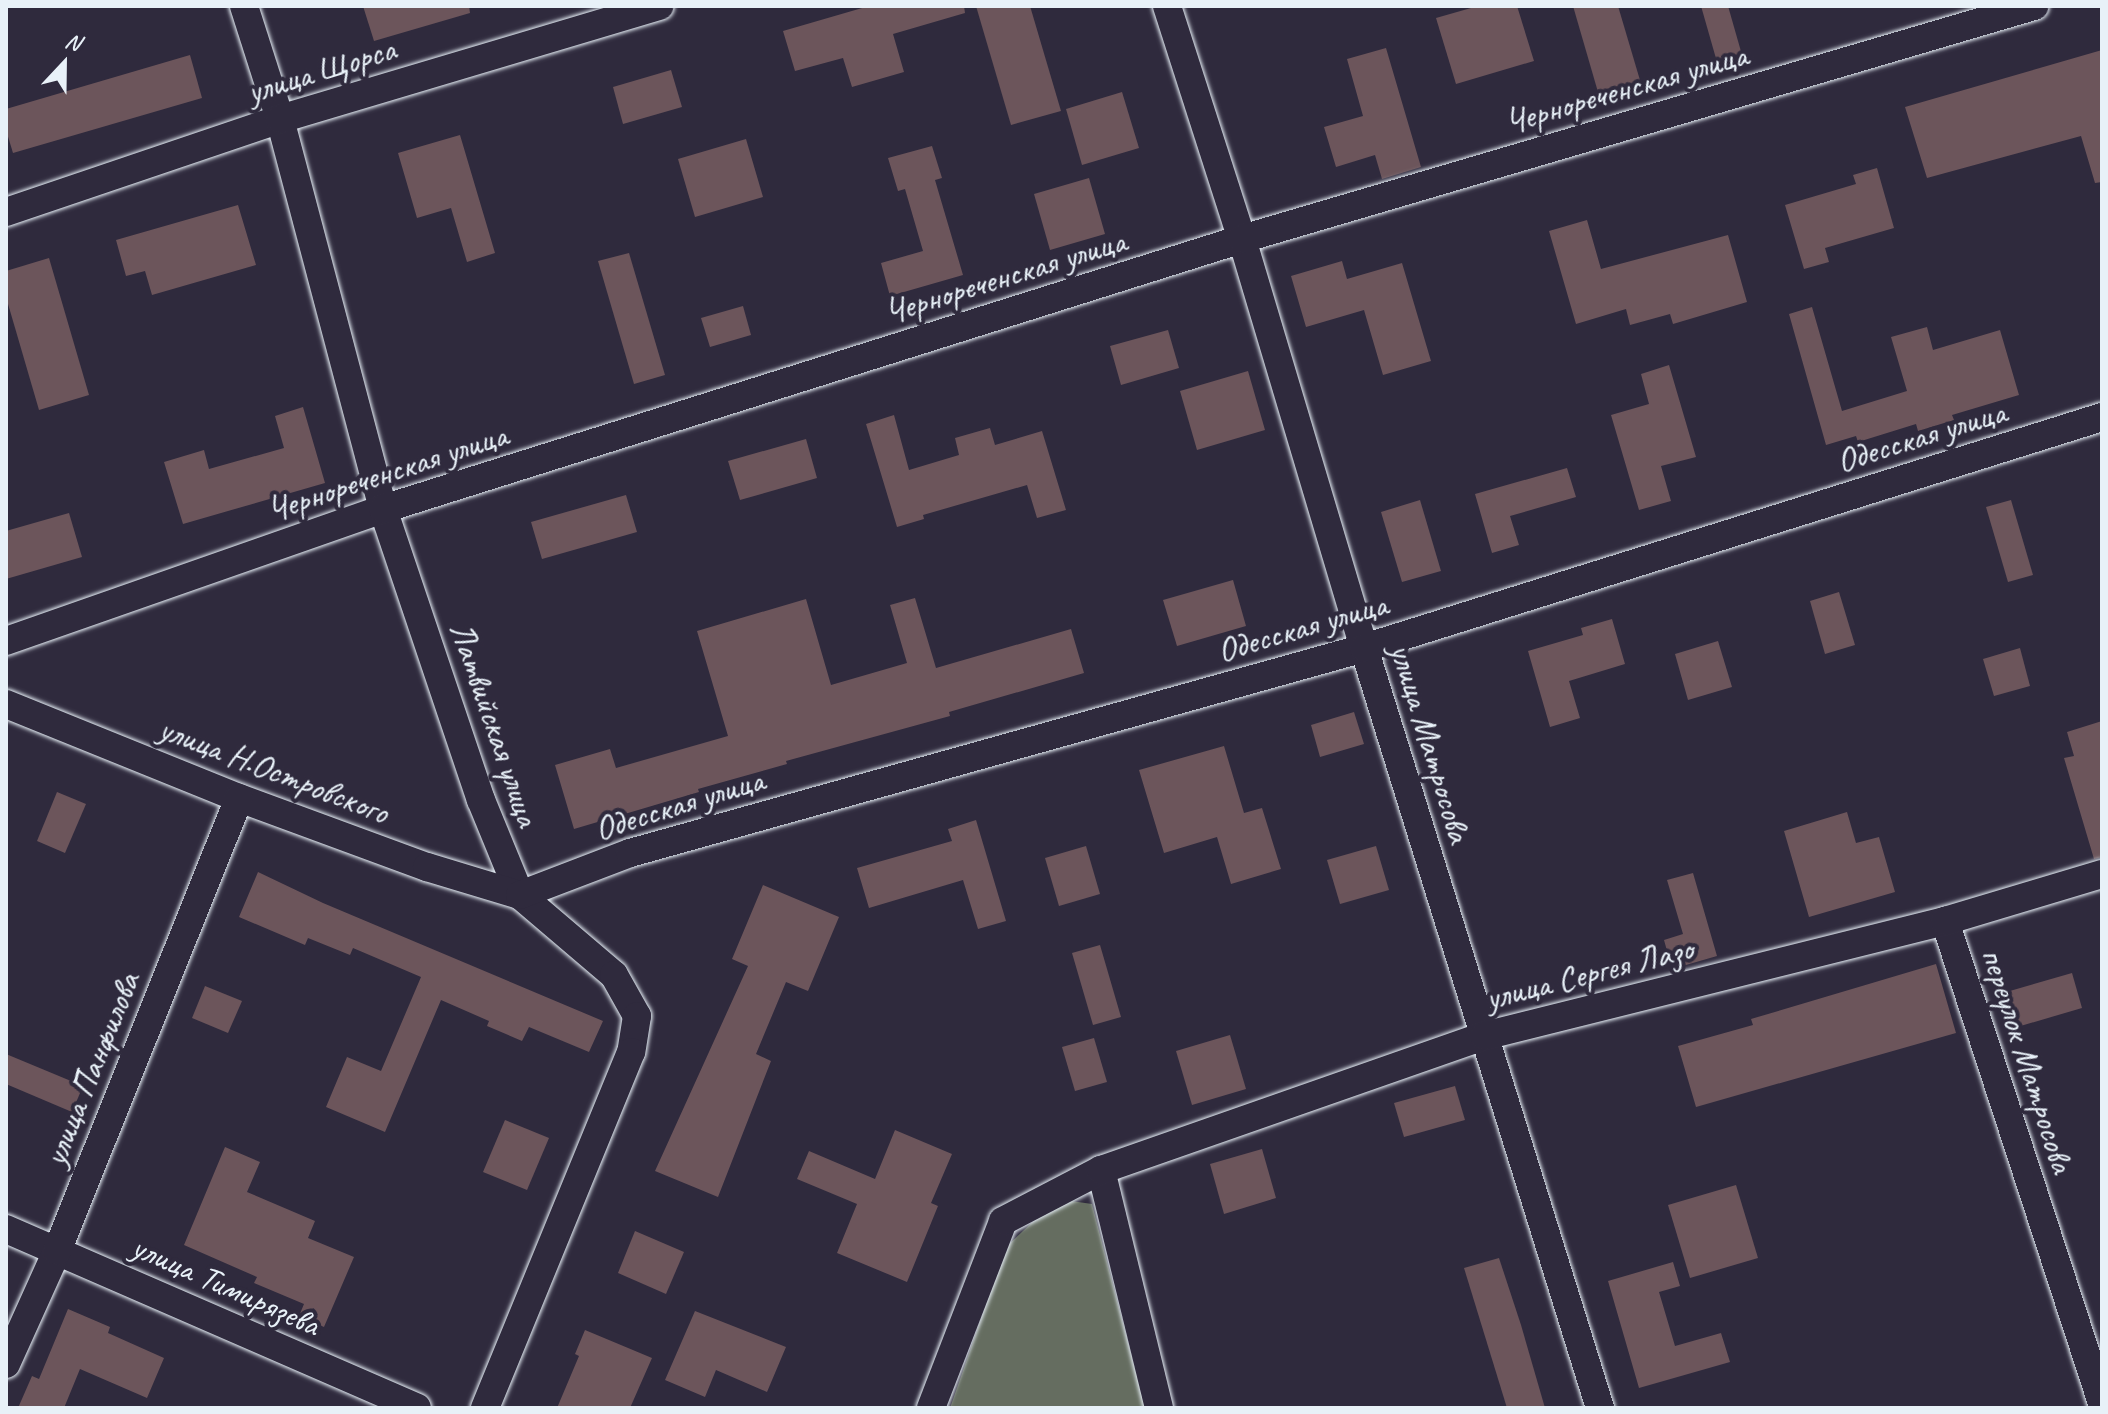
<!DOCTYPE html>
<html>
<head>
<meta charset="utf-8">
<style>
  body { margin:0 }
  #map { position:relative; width:2108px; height:1414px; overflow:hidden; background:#2f2a3d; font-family:Caveat,sans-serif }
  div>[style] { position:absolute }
  .green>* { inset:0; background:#656d60 }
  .building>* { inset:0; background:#6c555b }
  .roads { filter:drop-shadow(0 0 2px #e8f1f8) drop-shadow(0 0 2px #e8f1f8) }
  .minor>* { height:28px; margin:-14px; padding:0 14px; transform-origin:14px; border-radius:14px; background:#2f2a3d }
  span { translate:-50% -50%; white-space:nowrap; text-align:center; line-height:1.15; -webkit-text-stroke:8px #2f2a3d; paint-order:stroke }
  .street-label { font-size:34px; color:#e8f1f8 }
  .frame { position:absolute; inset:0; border:8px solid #e8f1f8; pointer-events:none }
  .north { position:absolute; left:24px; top:24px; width:80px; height:80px; -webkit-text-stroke:6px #2f2a3d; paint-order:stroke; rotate:22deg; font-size:22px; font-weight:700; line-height:32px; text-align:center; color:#e8f1f8 }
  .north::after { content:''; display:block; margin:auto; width:28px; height:36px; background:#e8f1f8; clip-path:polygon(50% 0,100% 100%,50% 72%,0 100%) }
</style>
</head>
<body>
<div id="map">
  <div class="green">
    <i style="clip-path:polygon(1057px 1199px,1092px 1204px,1145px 1408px,950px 1408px,1006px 1247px)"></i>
  </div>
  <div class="building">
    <i style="clip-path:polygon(363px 6px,469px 6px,470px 13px,374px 41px)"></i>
    <i style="clip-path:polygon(869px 6px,964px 6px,965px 13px,893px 34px,904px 72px,852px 87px,843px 58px,795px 71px,783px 31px)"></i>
    <i style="clip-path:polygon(976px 6px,1030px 6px,1061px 111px,1011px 125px)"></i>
    <i style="clip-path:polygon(1478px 6px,1517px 6px,1534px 61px,1456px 84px,1436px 18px)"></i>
    <i style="clip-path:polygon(1573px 6px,1618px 6px,1642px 87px,1600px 99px)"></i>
    <i style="clip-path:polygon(1701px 6px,1728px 6px,1742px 55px,1717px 62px)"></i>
    <i style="clip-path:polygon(1386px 48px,1421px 167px,1382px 179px,1375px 155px,1336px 167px,1324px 127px,1363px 116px,1347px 59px)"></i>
    <i style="clip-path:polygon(2102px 50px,2102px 182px,2095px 183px,2081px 136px,1927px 178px,1905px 107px)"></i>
    <i style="clip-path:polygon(190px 55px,202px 98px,13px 153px,6px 130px,6px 109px)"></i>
    <i style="clip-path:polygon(671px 70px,682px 107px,623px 124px,613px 87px)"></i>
    <i style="clip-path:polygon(1122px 92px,1139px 148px,1082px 165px,1066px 109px)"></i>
    <i style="clip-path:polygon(460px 135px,495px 253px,467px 262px,451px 208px,417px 218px,398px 153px)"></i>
    <i style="clip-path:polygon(746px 139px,763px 197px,695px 217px,678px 159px)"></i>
    <i style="clip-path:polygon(932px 146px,942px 178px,935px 180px,963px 275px,890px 296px,881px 263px,923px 251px,905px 189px,898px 191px,888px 158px)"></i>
    <i style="clip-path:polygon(1877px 168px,1894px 228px,1825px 248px,1829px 262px,1804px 269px,1785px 205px,1856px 184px,1853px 175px)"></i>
    <i style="clip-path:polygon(1089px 178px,1105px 234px,1050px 250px,1034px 194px)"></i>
    <i style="clip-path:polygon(238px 205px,256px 265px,152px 295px,145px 271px,126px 276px,116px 240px)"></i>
    <i style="clip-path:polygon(1587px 220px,1601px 269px,1728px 235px,1747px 302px,1673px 324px,1670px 314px,1630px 325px,1626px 309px,1576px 324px,1549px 231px)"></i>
    <i style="clip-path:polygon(629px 253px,665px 375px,634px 384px,598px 261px)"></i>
    <i style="clip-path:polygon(49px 258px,89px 395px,39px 410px,6px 297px,6px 271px)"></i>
    <i style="clip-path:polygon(1342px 261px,1347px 279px,1402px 263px,1431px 361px,1383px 375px,1364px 310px,1306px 327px,1291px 276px)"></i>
    <i style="clip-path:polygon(743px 306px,751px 335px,710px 347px,701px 318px)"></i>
    <i style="clip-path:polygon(1812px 307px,1842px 411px,1907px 391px,1891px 337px,1927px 327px,1933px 350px,2000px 330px,2019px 395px,1952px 415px,1954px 420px,1918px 431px,1916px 424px,1858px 442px,1856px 436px,1826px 445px,1789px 314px)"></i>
    <i style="clip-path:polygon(1168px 330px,1179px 368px,1121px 385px,1110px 346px)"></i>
    <i style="clip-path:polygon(1669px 365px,1696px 457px,1661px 466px,1671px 501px,1639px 510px,1611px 415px,1649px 404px,1641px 374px)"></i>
    <i style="clip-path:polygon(1248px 371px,1265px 430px,1197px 450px,1180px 391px)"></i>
    <i style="clip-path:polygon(303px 407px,325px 483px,183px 524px,164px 462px,204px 450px,209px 469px,284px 448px,275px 416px)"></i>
    <i style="clip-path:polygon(894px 415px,909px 470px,959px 455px,955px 438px,990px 428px,995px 445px,1042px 431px,1066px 510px,1037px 518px,1027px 485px,923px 515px,924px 519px,897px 527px,866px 424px)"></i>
    <i style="clip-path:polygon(806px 439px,817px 478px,740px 500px,728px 461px)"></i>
    <i style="clip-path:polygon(1567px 468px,1576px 497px,1510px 516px,1519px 545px,1492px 553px,1475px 494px)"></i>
    <i style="clip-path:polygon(626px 495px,637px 532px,542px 559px,531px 522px)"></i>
    <i style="clip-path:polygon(1420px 500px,1441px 571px,1402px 582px,1381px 512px)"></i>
    <i style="clip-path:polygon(2011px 500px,2033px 575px,2008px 582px,1986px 507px)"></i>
    <i style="clip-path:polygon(69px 513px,82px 557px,6px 579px,6px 531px)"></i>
    <i style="clip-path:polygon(1233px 580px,1246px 626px,1177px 646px,1163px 600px)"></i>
    <i style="clip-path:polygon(1839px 592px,1855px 645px,1825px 654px,1810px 601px)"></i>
    <i style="clip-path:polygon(915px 598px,936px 668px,1071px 629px,1084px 673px,949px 712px,950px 716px,786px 761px,787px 764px,698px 789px,699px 792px,574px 829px,555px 765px,610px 749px,616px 768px,728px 736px,697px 631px,806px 599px,831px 685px,907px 663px,890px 605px)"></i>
    <i style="clip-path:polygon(1612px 619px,1625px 664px,1569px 681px,1580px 718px,1550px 727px,1528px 651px,1583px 635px,1581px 628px)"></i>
    <i style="clip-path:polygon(1718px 641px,1732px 687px,1688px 700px,1675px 654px)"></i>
    <i style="clip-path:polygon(2020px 648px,2030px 686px,1994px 696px,1983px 659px)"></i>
    <i style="clip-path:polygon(1354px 712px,1364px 744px,1320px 757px,1311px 725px)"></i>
    <i style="clip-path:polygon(2102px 721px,2102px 857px,2094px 859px,2064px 758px,2074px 756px,2067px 732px)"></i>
    <i style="clip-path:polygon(1224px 746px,1244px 813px,1262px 808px,1281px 869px,1231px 884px,1217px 837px,1164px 853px,1139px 770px)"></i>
    <i style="clip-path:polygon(57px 792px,86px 804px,65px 853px,37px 841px)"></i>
    <i style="clip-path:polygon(1847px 812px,1856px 843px,1879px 837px,1895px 892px,1809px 917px,1784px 831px)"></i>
    <i style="clip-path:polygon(976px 820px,1006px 921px,978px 929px,963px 880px,869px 908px,857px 868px,952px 841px,948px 829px)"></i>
    <i style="clip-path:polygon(1086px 846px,1100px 894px,1059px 906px,1045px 858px)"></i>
    <i style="clip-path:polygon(1376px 846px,1389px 890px,1340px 904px,1327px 860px)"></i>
    <i style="clip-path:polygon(258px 872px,323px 903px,603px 1021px,589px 1052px,529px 1027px,522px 1041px,487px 1026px,489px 1021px,441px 1000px,385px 1132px,326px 1107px,347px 1057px,381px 1071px,421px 977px,353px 948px,350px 955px,308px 938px,305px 945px,239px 917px)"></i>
    <i style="clip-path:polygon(1693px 873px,1717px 956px,1672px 969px,1664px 940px,1683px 934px,1667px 880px)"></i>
    <i style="clip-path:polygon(763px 885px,839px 917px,808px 991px,786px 982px,756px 1054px,771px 1061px,718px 1197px,655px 1171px,748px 966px,732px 959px)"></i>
    <i style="clip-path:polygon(1100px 945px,1121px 1017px,1093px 1025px,1072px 953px)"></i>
    <i style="clip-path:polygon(1936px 964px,1956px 1033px,1696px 1107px,1678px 1046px,1753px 1025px,1751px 1019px)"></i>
    <i style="clip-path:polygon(2072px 973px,2082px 1008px,2007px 1030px,1996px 995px)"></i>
    <i style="clip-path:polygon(205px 986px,242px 1001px,228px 1033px,192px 1018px)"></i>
    <i style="clip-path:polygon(1230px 1035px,1246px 1089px,1192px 1105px,1176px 1051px)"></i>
    <i style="clip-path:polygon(1094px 1038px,1107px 1082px,1075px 1091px,1062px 1047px)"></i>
    <i style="clip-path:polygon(6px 1054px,83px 1086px,72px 1112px,6px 1084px)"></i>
    <i style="clip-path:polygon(1455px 1086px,1465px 1120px,1404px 1137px,1394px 1103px)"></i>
    <i style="clip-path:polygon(505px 1120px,549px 1138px,527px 1190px,483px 1172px)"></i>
    <i style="clip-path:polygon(895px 1130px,952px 1154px,931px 1203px,938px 1206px,907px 1282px,837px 1253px,857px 1204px,797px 1179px,809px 1151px,875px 1179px)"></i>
    <i style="clip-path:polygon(225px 1147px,260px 1162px,247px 1192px,315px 1221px,308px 1238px,354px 1257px,324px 1327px,299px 1316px,304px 1304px,254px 1283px,257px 1277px,184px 1245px)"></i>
    <i style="clip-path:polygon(1262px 1149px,1276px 1198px,1224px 1214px,1210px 1164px)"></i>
    <i style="clip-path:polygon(1736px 1185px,1758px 1258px,1690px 1278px,1668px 1205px)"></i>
    <i style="clip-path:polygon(635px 1231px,684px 1252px,666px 1294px,618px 1273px)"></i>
    <i style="clip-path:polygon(1499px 1258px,1521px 1325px,1545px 1408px,1507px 1408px,1464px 1268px)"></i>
    <i style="clip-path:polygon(1673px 1262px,1680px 1286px,1659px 1292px,1675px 1346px,1721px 1333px,1730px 1362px,1639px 1388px,1608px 1281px)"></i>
    <i style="clip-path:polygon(68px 1309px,110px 1327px,108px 1333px,164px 1358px,147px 1398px,80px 1369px,64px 1408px,18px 1408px,32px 1376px,39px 1379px)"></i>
    <i style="clip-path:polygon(695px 1311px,786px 1347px,767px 1392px,716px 1370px,705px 1397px,665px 1380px)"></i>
    <i style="clip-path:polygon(585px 1330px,652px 1358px,630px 1408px,557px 1408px,579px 1356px,575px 1354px)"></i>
  </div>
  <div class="roads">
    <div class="minor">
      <i style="left:244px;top:6px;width:119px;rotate:72.3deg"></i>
      <i style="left:280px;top:119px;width:403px;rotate:75.2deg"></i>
      <i style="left:383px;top:509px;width:307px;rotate:71.4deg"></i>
      <i style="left:481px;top:800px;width:103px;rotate:67.7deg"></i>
      <i style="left:520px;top:895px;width:123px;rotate:40.4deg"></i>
      <i style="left:614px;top:975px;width:47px;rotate:60.7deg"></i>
      <i style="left:637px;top:1016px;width:36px;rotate:99deg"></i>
      <i style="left:631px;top:1052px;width:385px;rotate:112.3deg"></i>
      <i style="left:1167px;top:6px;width:245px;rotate:72.2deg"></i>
      <i style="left:1242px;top:239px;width:427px;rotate:73.4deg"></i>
      <i style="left:1364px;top:648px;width:796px;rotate:72.75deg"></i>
      <i style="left:6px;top:212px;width:289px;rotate:-18.7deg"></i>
      <i style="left:280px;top:119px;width:396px;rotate:-16.6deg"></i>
      <i style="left:6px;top:641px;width:399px;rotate:-19.3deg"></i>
      <i style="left:383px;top:509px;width:900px;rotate:-17.45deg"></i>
      <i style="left:1242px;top:239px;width:826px;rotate:-16.39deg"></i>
      <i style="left:6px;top:704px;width:251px;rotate:22deg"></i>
      <i style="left:239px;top:798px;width:200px;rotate:20.2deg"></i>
      <i style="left:427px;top:867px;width:97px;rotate:16.8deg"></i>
      <i style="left:520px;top:895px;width:118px;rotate:-20.9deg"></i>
      <i style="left:630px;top:853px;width:762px;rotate:-15.6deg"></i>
      <i style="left:1364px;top:648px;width:773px;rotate:-17.38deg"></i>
      <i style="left:1945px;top:921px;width:507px;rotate:71.96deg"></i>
      <i style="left:1101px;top:1170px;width:245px;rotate:76.3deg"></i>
      <i style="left:6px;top:1229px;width:448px;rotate:23.5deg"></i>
      <i style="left:6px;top:1364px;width:124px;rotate:-65.7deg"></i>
      <i style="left:57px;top:1251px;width:488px;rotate:-68.1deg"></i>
      <i style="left:931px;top:1408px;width:200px;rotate:-68.9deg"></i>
      <i style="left:1003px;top:1221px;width:110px;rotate:-27.5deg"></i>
      <i style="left:1101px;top:1170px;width:406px;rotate:-19.3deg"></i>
      <i style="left:1484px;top:1036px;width:475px;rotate:-14deg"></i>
      <i style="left:1945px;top:921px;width:164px;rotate:-16.7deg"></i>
    </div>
  </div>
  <div class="street-label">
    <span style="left:321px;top:70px;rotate:-17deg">улица Щорса</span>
    <span style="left:1626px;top:88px;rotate:-16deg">Чернореченская улица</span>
    <span style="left:1005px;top:276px;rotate:-17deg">Чернореченская улица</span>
    <span style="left:1921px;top:436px;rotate:-17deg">Одесская улица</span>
    <span style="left:387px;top:472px;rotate:-18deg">Чернореченская улица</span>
    <span style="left:1302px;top:627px;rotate:-16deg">Одесская улица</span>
    <span style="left:495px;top:724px;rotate:71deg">Латвийская улица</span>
    <span style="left:1431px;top:743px;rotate:73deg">улица Матросова</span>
    <span style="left:274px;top:770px;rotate:21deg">улица Н.Островского</span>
    <span style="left:679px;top:804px;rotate:-17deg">Одесская улица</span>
    <span style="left:1589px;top:973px;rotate:-14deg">улица Сергея Лазо</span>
    <span style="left:2028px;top:1060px;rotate:72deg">переулок Матросова</span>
    <span style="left:91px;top:1069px;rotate:-68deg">улица Панфилова</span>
    <span style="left:226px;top:1285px;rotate:24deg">улица Тимирязева</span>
  </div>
  <div class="frame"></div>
  <div class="north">N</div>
</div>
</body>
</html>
